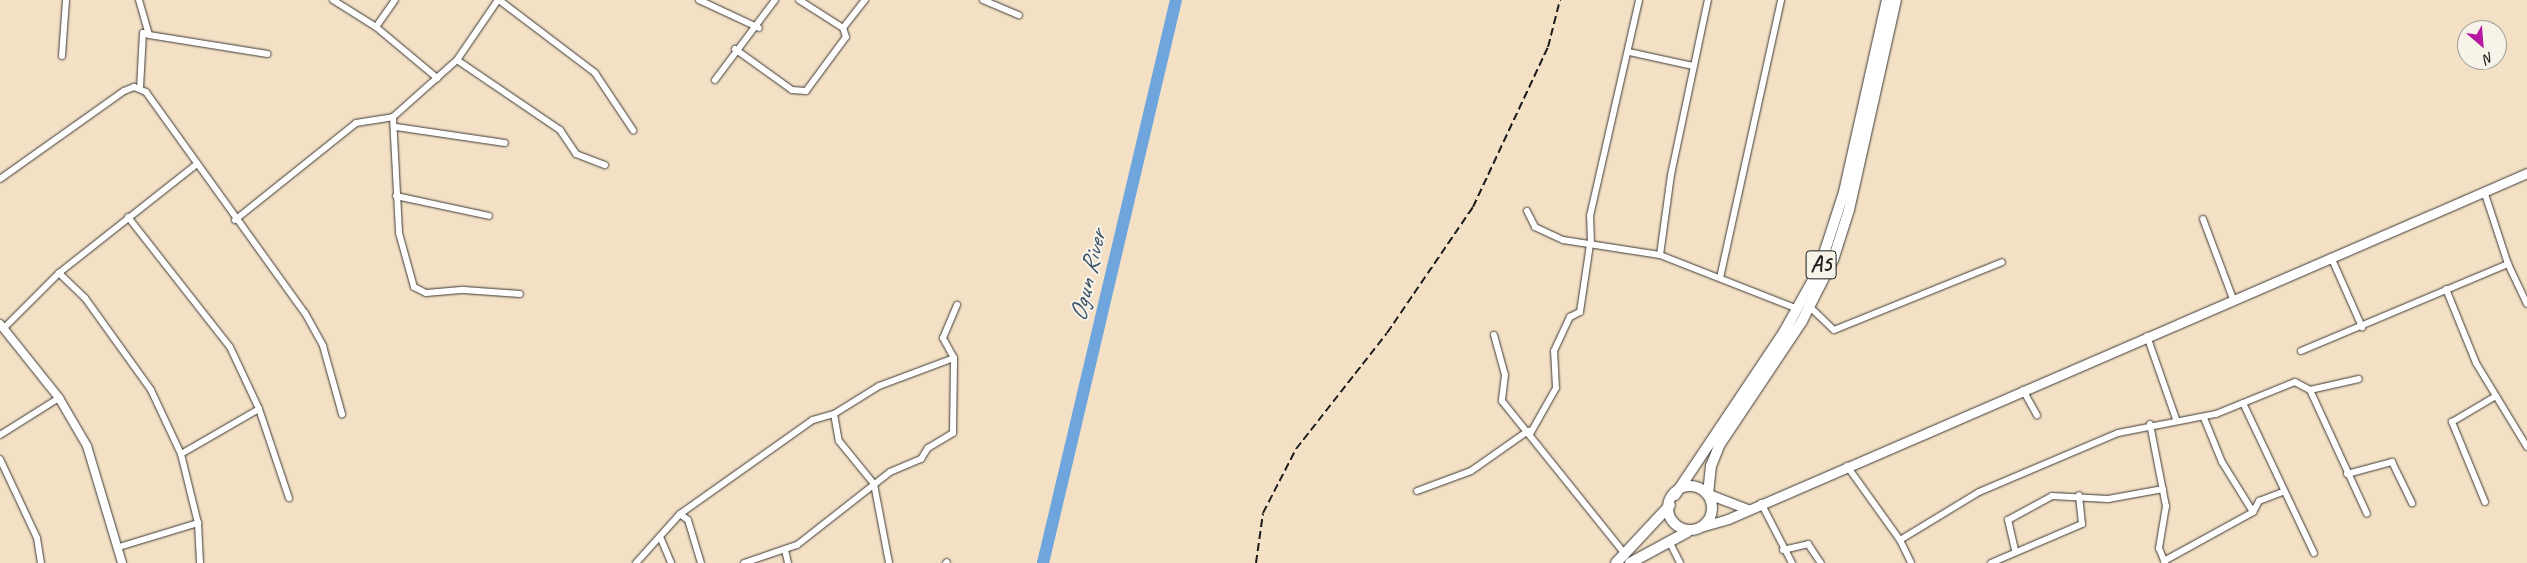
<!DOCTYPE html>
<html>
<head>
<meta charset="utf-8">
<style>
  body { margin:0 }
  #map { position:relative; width:2527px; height:563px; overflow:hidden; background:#f3e0c5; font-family:Caveat,sans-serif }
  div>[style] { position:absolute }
  .river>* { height:12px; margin:-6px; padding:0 6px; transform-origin:6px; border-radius:6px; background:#6da5dc }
  .roads { filter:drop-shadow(0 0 1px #3c3935) drop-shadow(0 0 1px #3c3935) }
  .minor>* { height:6px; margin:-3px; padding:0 3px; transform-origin:3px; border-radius:3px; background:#fff }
  .tertiary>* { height:8px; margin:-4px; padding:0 4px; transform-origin:4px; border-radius:4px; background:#fff }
  .secondary>* { height:9px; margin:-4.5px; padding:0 4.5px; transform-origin:4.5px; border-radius:4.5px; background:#fff }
  .trunk>* { height:10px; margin:-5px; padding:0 5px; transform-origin:5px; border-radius:5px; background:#fff }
  .trunk>.ring { margin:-5px; padding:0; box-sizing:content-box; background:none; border:10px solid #fff; border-radius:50% }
  .rail>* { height:2px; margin-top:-1px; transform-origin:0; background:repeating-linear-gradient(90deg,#1c1c1c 0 8px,transparent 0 12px) }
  span { translate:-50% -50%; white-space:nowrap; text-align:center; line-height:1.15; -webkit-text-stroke:4px #f7f3e8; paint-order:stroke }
  .shield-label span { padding:1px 4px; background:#f7f3e8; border:1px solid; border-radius:4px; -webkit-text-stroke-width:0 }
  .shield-label { font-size:22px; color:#1c1c1c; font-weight:700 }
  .water-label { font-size:25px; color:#3c5369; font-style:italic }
  .north { position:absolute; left:2457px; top:20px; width:50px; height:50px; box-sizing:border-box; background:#f7f3e8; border:1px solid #9f9d96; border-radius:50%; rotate:153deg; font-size:14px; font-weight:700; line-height:20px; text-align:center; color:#1c1c1c }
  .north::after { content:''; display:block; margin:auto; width:18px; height:22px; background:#b5179e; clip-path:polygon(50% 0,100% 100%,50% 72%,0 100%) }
</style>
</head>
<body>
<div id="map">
  <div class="river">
    <i style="left:1043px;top:563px;width:578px;rotate:-76.71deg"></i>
  </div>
  <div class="roads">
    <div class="minor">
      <i style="left:139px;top:0;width:36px;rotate:74deg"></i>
      <i style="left:149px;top:35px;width:6px;rotate:-162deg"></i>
      <i style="left:143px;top:33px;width:55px;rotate:93.1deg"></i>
      <i style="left:333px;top:0;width:51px;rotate:32.1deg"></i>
      <i style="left:376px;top:27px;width:80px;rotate:39.9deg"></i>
      <i style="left:499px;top:0;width:121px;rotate:37.2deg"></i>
      <i style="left:595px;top:73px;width:69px;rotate:56.3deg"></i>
      <i style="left:699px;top:0;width:66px;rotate:25deg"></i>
      <i style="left:983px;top:0;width:39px;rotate:23deg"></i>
      <i style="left:376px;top:27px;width:33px;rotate:-55deg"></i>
      <i style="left:843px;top:28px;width:36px;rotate:-52deg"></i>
      <i style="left:149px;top:35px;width:120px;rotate:9.1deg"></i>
      <i style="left:735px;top:49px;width:70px;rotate:35.7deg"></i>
      <i style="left:792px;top:90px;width:14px;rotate:4deg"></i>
      <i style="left:806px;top:91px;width:67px;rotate:-53.5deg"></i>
      <i style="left:846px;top:37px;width:9px;rotate:-108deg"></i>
      <i style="left:843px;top:28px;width:52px;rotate:-147.5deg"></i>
      <i style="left:1629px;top:52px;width:66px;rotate:12.3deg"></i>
      <i style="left:62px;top:56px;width:56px;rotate:-85.9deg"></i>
      <i style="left:457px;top:60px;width:125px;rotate:34.2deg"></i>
      <i style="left:560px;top:130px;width:29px;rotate:56deg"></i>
      <i style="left:576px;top:154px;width:31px;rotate:21deg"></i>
      <i style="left:715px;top:80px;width:100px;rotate:-53.1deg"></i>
      <i style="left:393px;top:117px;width:116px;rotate:87deg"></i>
      <i style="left:399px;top:233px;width:56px;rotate:74.5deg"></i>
      <i style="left:414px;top:287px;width:13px;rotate:27deg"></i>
      <i style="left:426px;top:293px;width:38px;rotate:-5deg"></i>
      <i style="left:464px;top:290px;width:56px;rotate:4.1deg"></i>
      <i style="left:396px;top:127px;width:110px;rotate:8.4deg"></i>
      <i style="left:0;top:179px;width:152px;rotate:-35.4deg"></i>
      <i style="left:124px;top:91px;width:11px;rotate:-22deg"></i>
      <i style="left:134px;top:87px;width:13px;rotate:23deg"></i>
      <i style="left:146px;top:92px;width:272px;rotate:54.3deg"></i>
      <i style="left:305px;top:313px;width:38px;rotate:61deg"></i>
      <i style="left:323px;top:346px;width:71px;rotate:74.4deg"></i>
      <i style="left:2484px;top:191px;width:77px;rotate:71.8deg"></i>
      <i style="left:2508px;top:264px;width:44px;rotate:64.6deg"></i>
      <i style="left:396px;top:196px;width:95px;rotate:12.1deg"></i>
      <i style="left:1527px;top:211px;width:18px;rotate:63deg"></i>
      <i style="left:1535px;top:227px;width:31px;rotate:25deg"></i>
      <i style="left:1563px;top:240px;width:98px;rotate:8.8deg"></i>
      <i style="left:1660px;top:255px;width:148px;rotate:21.4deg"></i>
      <i style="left:128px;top:217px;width:165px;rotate:51.9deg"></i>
      <i style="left:230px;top:347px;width:68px;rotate:64.9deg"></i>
      <i style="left:259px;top:409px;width:94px;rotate:71.4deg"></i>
      <i style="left:2203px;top:219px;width:85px;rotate:69.4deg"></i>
      <i style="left:235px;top:220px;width:155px;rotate:-38.7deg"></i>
      <i style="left:356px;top:123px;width:37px;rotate:-9deg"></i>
      <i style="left:393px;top:117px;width:86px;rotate:-41.7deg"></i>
      <i style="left:457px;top:60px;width:73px;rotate:-55.7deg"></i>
      <i style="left:1591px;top:243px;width:27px;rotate:-92deg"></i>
      <i style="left:1590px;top:216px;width:221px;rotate:-77.2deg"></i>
      <i style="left:1660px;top:255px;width:81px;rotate:-82.2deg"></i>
      <i style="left:1671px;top:175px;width:179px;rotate:-78.1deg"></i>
      <i style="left:2331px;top:257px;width:77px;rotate:66.1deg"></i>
      <i style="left:59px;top:273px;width:36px;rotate:44deg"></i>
      <i style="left:85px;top:298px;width:113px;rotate:54.3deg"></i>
      <i style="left:151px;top:390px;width:71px;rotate:64.9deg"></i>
      <i style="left:181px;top:454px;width:71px;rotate:76.2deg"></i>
      <i style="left:198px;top:523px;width:40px;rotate:87.1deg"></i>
      <i style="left:1720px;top:278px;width:285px;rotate:-77.6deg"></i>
      <i style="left:2446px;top:289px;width:80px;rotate:67.9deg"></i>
      <i style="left:2476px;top:363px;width:98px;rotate:58.7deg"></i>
      <i style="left:1810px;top:307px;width:33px;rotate:44deg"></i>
      <i style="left:1834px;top:330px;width:181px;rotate:-22deg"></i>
      <i style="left:4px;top:328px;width:78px;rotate:-45deg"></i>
      <i style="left:59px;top:273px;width:176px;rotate:-38.3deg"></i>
      <i style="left:1494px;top:335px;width:41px;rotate:74.6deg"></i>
      <i style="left:1505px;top:375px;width:26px;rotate:97deg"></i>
      <i style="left:1502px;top:401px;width:198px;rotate:51.2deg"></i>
      <i style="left:2147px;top:336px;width:88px;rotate:70.7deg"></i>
      <i style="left:2301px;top:351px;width:225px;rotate:-22.8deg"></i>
      <i style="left:2023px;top:390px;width:29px;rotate:61deg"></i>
      <i style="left:2310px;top:390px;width:50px;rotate:-12.7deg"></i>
      <i style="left:2243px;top:403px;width:166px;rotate:64.7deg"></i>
      <i style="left:834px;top:414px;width:27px;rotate:80deg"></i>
      <i style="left:839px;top:441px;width:55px;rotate:50.9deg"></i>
      <i style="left:874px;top:484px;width:80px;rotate:79.2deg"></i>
      <i style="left:2204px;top:418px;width:48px;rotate:67.8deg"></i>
      <i style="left:2222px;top:462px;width:59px;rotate:58.2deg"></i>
      <i style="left:2253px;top:512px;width:13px;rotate:-61deg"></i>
      <i style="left:2259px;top:501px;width:26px;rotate:-21deg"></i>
      <i style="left:2150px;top:424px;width:84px;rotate:79deg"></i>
      <i style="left:2166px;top:506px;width:43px;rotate:99.5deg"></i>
      <i style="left:2159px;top:548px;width:16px;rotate:68deg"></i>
      <i style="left:1530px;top:434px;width:53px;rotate:-60.5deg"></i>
      <i style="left:1556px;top:388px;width:37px;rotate:-93deg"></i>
      <i style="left:1554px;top:351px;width:38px;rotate:-65deg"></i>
      <i style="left:1570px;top:317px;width:11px;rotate:-27deg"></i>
      <i style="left:1580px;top:312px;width:69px;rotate:-81.6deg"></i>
      <i style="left:0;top:435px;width:70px;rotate:-32.1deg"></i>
      <i style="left:181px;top:454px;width:90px;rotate:-30deg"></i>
      <i style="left:0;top:459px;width:87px;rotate:64.9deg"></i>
      <i style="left:37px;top:538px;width:25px;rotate:81deg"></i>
      <i style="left:1847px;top:466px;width:91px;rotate:54.4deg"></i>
      <i style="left:1900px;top:540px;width:25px;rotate:64deg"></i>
      <i style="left:2347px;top:474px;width:47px;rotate:-14.9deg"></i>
      <i style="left:2392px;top:462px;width:46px;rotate:64deg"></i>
      <i style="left:1417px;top:491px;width:58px;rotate:-20.3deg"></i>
      <i style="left:1471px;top:471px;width:70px;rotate:-35.1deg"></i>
      <i style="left:2485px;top:502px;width:87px;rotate:-112.4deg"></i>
      <i style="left:2452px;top:422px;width:51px;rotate:-30.6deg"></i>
      <i style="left:1761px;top:503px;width:68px;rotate:62.7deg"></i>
      <i style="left:680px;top:514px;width:10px;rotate:37deg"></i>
      <i style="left:688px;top:520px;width:45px;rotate:73.2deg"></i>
      <i style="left:661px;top:539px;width:26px;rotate:67deg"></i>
      <i style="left:1900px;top:540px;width:92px;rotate:-31.3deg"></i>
      <i style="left:1979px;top:492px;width:151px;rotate:-23deg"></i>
      <i style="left:2118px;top:433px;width:100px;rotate:-11deg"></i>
      <i style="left:2216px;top:414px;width:85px;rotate:-22.1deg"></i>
      <i style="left:2295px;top:382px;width:17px;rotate:28deg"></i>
      <i style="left:2310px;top:390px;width:136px;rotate:65.3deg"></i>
      <i style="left:1670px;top:543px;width:22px;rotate:63deg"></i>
      <i style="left:119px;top:547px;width:83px;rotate:-16.9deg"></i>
      <i style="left:785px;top:550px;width:13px;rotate:77deg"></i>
      <i style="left:1783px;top:550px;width:26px;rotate:-13deg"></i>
      <i style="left:1808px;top:544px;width:23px;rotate:56deg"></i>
      <i style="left:2015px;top:550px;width:31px;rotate:-103deg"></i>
      <i style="left:2008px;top:520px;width:50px;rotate:-28.6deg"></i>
      <i style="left:2052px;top:496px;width:56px;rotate:3.1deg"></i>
      <i style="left:2108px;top:499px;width:56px;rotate:-10.3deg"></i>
      <i style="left:2164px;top:561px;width:102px;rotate:-28.8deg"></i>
      <i style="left:636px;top:563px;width:66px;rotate:-48.1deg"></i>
      <i style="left:680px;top:514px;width:163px;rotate:-35.3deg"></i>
      <i style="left:813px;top:420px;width:22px;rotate:-16deg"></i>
      <i style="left:834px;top:414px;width:53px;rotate:-31.9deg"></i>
      <i style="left:879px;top:386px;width:80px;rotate:-20.5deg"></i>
      <i style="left:744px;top:563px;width:56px;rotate:-18.8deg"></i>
      <i style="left:797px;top:545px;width:118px;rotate:-38.1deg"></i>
      <i style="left:890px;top:472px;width:34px;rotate:-23deg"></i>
      <i style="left:921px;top:459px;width:13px;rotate:-58deg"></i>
      <i style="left:928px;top:448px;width:29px;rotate:-31deg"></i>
      <i style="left:953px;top:433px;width:75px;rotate:-89.2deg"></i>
      <i style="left:954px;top:358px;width:23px;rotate:-119deg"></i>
      <i style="left:943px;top:338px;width:36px;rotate:-67deg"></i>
      <i style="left:946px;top:563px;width:1px;rotate:-45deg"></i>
      <i style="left:1991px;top:563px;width:99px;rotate:-23.2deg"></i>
      <i style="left:2082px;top:524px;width:29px;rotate:-96deg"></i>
    </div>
    <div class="tertiary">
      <i style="left:0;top:324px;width:95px;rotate:51.4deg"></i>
      <i style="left:59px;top:398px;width:56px;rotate:59.7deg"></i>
      <i style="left:87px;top:446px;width:122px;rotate:73.3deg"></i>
    </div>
    <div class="secondary">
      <i style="left:1711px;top:495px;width:40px;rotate:21deg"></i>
      <i style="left:1697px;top:528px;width:32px;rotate:-16deg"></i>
      <i style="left:1728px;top:519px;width:871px;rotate:-23.41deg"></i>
    </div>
    <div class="trunk">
      <i class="ring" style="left:1668px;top:486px;width:34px;height:34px"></i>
      <i style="left:1708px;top:494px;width:28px;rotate:-84deg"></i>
      <i style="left:1711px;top:466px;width:24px;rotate:-68deg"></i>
      <i style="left:1720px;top:444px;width:148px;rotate:-56.3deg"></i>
      <i style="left:1802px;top:321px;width:68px;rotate:-63.1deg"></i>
      <i style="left:1833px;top:260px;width:52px;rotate:-72.3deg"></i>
      <i style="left:1849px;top:210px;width:215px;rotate:-77.4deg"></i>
      <i style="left:1675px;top:495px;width:196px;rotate:-56.2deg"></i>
      <i style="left:1784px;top:332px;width:72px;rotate:-60.9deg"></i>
      <i style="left:1819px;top:269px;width:81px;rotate:-72deg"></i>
      <i style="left:1844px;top:192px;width:197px;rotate:-77.4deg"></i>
      <i style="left:1616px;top:563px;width:79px;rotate:-47deg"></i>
      <i style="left:1630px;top:563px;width:65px;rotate:-28.5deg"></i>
    </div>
  </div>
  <div class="rail">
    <i style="left:1256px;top:563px;width:50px;rotate:-82deg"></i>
    <i style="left:1263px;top:513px;width:72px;rotate:-62.7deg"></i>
    <i style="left:1296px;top:449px;width:147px;rotate:-51.9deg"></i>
    <i style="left:1387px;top:333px;width:153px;rotate:-55.7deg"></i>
    <i style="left:1473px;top:207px;width:177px;rotate:-64.9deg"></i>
    <i style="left:1548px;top:47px;width:49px;rotate:-75.7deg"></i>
  </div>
  <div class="shield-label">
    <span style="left:1821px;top:265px">A5</span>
  </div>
  <div class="water-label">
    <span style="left:1088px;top:276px;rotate:-77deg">Ogun River</span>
  </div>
  <div class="north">N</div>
</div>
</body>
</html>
